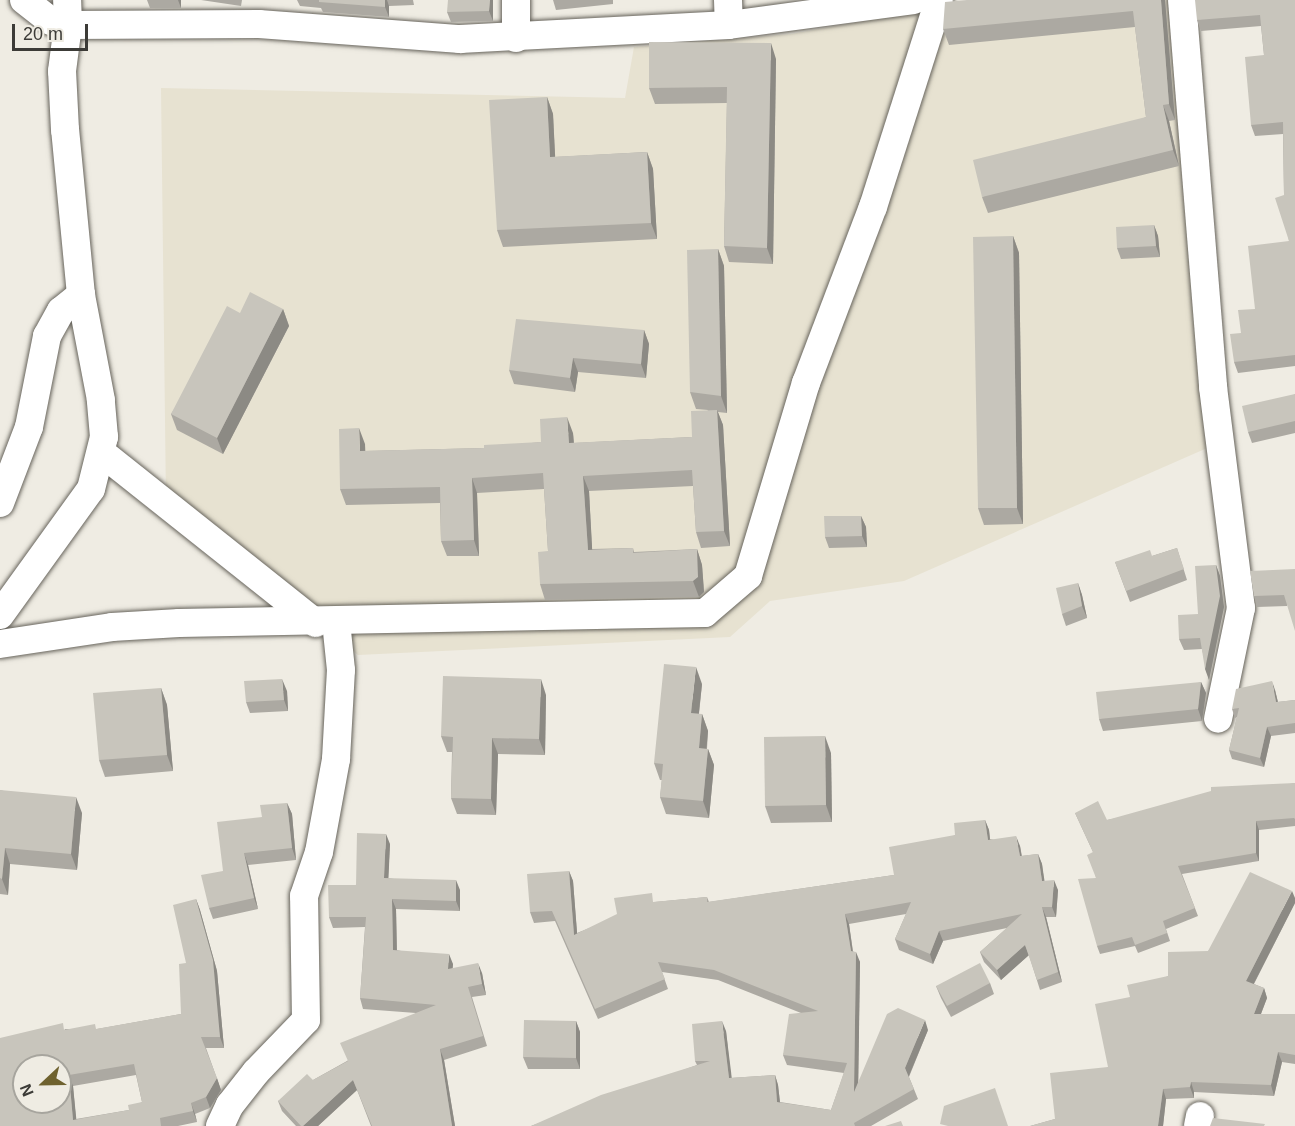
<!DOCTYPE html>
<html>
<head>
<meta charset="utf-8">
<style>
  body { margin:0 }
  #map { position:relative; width:1295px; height:1126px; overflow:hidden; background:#efece3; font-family:Helvetica,sans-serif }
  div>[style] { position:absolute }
  .built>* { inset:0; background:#e7e2d1 }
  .roads { filter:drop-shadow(0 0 2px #67645c) drop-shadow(0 0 2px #67645c) }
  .minor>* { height:28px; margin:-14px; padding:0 14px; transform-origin:14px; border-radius:14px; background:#fff }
  .wall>* { inset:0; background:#aca9a2 }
  .shaded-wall>* { inset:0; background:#8c8a84 }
  .building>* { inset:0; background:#c8c5bc }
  span { translate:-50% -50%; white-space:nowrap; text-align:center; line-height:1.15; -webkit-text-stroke:4.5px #efece3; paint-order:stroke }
  .north { position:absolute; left:12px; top:1054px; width:60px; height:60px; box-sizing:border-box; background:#efece3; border:2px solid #a7a59e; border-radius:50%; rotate:248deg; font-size:16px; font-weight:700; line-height:24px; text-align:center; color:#3c3b37 }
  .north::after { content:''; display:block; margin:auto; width:21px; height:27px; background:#6f622f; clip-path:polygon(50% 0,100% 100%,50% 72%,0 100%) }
  .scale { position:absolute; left:12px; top:24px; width:76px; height:27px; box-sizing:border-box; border:3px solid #3c3b37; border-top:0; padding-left:8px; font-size:18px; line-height:21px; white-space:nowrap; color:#3c3b37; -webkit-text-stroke:4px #efece3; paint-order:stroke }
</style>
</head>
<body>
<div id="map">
  <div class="built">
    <i style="clip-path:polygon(980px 0,1177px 0,1214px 445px,904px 581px,770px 601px,730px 637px,358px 655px,166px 502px,161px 88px,625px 98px,634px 47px,791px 34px)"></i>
  </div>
  <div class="roads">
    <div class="minor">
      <i style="left:24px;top:0;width:34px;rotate:38deg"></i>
      <i style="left:51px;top:21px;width:17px;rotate:13deg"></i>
      <i style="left:68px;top:25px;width:191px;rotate:-0.3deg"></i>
      <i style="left:259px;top:24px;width:202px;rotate:4.3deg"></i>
      <i style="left:460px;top:39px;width:269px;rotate:-3deg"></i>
      <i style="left:729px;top:25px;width:186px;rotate:-7.7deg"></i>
      <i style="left:728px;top:0;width:25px;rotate:88deg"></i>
      <i style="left:1182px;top:0;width:388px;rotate:85.4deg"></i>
      <i style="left:1213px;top:387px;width:223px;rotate:82.8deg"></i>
      <i style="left:1241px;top:608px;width:113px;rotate:101.7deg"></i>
      <i style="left:516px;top:38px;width:38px;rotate:-90deg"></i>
      <i style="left:102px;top:453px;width:273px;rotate:38.5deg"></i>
      <i style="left:0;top:503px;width:81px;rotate:-69.1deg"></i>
      <i style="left:29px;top:427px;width:93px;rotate:-78.8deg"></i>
      <i style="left:47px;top:336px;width:29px;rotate:-61deg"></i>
      <i style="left:61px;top:311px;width:26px;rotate:-39deg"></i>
      <i style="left:0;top:615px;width:155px;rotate:-54.2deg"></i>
      <i style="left:91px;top:489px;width:54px;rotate:-76deg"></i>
      <i style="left:104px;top:437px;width:37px;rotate:-95deg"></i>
      <i style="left:101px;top:400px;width:107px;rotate:-100.8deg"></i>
      <i style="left:81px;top:295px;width:166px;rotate:-95.5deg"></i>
      <i style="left:65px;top:130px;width:59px;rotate:-92.9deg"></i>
      <i style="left:62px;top:71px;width:46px;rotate:-82.6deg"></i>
      <i style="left:68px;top:25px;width:25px;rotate:-92deg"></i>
      <i style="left:0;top:644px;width:113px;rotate:-8.6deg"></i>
      <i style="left:112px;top:627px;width:67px;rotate:-3.4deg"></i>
      <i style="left:179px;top:623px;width:526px;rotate:-1.09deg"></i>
      <i style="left:705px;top:613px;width:57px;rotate:-40.7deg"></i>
      <i style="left:748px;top:576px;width:202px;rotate:-73.3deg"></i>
      <i style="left:806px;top:383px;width:188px;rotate:-69.2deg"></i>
      <i style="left:873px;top:207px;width:217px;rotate:-72.3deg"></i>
      <i style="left:220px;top:1126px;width:23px;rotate:-65deg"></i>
      <i style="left:230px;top:1105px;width:42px;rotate:-51.8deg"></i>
      <i style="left:256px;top:1072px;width:72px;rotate:-46.1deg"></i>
      <i style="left:306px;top:1020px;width:124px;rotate:-90.9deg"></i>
      <i style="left:304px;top:896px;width:46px;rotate:-71.2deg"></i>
      <i style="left:319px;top:852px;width:95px;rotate:-79.6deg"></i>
      <i style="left:336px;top:759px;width:89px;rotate:-86.8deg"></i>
      <i style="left:341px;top:670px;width:48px;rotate:-95.9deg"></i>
      <i style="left:1198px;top:1126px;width:10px;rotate:-79deg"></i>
    </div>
  </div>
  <div class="wall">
    <i style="clip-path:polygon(147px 0,181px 0,181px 8px,150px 8px)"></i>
    <i style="clip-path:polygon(201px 0,242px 0,241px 6px)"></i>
    <i style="clip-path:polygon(297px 0,413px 0,414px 5px,389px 6px,389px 17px,323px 12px,321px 8px,300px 6px)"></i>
    <i style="clip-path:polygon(493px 0,493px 21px,451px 22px,447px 12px)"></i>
    <i style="clip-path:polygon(553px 0,613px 0,613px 4px,556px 10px)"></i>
    <i style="clip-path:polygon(967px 0,1165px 0,1175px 120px,1169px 121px,1179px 166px,988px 213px,982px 197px,1146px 117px,1135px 27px,949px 45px,943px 29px)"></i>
    <i style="clip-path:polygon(1295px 0,1295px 366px,1238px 373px,1234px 362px,1241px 333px,1255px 309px,1289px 241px,1284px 195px,1283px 134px,1255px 136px,1251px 125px,1264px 55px,1261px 26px,1201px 31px,1197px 20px)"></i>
    <i style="clip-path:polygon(776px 59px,773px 264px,729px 262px,724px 246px,727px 103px,655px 104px,649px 88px)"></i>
    <i style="clip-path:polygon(547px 97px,553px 114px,555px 157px,647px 152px,653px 169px,657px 239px,503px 247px,497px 230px)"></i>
    <i style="clip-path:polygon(1154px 225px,1158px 236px,1160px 257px,1121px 259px,1117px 248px)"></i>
    <i style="clip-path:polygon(1013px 236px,1019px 253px,1023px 524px,984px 525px,978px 508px)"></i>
    <i style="clip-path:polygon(718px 249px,724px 266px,727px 413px,718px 412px,723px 425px,730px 546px,701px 548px,696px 532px,693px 486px,589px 491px,592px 549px,633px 548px,634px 552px,697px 549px,702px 565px,704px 592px,699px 597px,545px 600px,540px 584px,548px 551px,544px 489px,477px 493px,479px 556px,447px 556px,441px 541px,440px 503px,346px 505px,340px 489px,365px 444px,365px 451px,484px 448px,541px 442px,573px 433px,574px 443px,692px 437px,708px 410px,696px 409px,690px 392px)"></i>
    <i style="clip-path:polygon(283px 309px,289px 326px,223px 454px,177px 430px,171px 414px,240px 313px)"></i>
    <i style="clip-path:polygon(644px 330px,649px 344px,646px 378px,578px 372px,575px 392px,514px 384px,509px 370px)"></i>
    <i style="clip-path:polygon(1295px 394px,1295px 433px,1252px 443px,1248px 432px)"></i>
    <i style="clip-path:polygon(861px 516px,866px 527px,867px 547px,829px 548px,825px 537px)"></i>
    <i style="clip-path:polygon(1177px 548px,1187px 580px,1130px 602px,1115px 562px,1152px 556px)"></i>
    <i style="clip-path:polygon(1216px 565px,1220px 576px,1224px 607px,1209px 680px,1202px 649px,1184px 650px,1179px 639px,1198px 614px)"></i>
    <i style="clip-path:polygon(1295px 569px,1287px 606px,1257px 607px,1254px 596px)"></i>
    <i style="clip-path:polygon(1078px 583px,1082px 595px,1087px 618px,1066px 626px,1062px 614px)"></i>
    <i style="clip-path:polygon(1201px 682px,1206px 693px,1202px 721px,1103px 731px,1099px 719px)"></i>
    <i style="clip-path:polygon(702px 684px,699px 714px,702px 714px,708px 731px,707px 749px,708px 749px,714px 765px,709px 818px,666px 814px,660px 797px,662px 780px,660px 780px,654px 763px)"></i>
    <i style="clip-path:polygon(161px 688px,167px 705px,173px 771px,105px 777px,99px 760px)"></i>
    <i style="clip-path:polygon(1275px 690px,1278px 702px,1295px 700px,1295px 733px,1271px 736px,1264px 767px,1232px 759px,1229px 750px,1237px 717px,1235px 718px,1232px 709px)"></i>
    <i style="clip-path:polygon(287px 691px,288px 711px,250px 713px,246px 702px)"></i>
    <i style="clip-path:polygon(546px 695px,545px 755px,498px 754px,496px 815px,457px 814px,451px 798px,452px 752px,447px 752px,441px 736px)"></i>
    <i style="clip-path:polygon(831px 753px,832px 822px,771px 823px,765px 806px)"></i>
    <i style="clip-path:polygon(1295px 783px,1295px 826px,1259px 830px,1259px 861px,1182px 874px,1198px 916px,1166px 929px,1170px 941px,1138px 953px,1135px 946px,1100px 954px,1097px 946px,1096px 878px,1093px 852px,1075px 813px,1107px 820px)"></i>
    <i style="clip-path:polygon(0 790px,82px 813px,77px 870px,10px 864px,8px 895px,0 894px)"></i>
    <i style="clip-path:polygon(287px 803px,292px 814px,296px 860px,248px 865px,258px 909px,213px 919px,209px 908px,223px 871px,262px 817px)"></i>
    <i style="clip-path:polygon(985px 820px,989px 830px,990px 839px,1020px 846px,1022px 856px,1038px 854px,1042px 864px,1044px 881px,1058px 890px,1056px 917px,1046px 917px,1062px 982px,1040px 990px,1029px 955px,1001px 980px,984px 962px,980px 952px,1007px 928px,943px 941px,933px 964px,899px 950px,895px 939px,906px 914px,849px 924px,853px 951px,860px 962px,858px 1083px,928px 1030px,909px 1077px,918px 1099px,871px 1126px,531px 1126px,697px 1065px,695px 1061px,726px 1031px,731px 1078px,775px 1075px,778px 1085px,780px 1102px,831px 1110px,844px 1073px,787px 1065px,783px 1055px,801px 1013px,718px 980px,662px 972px,668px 989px,598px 1019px,555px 921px,534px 923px,530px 912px,569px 871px,573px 881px,577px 933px,655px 902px,707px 897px,709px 902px,894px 875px,955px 835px)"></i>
    <i style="clip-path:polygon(390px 844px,388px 878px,460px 890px,460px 911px,396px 909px,397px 950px,453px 964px,452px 968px,482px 973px,486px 995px,472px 997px,487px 1046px,444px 1060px,455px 1126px,371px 1126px,357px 1090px,318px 1126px,296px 1126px,282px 1111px,278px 1101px,313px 1080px,347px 1061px,416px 1013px,363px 1009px,360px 998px,365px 927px,333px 928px,329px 917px)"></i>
    <i style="clip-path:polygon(evenodd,196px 899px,200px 910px,217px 971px,224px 1048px,206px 1048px,221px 1090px,210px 1108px,195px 1114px,197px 1122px,178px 1126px,0 1126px,65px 1029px,97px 1029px,181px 1014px,186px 963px,196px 899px,136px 1075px,142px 1102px,129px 1110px,76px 1119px,73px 1086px,136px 1075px)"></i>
    <i style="clip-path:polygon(1295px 903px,1254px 984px,1264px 988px,1267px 998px,1261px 1014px,1295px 1014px,1295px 1064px,1282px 1062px,1274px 1096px,1194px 1092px,1194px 1098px,1166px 1099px,1163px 1126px,1030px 1126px,1055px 1119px,1108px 1067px,1130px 997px,1168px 976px,1208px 951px)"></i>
    <i style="clip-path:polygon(990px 983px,994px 994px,951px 1017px,941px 998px,936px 986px)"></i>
    <i style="clip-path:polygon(576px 1021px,580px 1032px,580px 1069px,528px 1069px,523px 1057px)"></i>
  </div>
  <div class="shaded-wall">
    <i style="clip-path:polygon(178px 0,181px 0,181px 8px)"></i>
    <i style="clip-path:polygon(385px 0,387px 0,389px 6px,389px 17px,385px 7px)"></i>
    <i style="clip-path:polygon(490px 0,493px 0,493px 21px,489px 11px)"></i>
    <i style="clip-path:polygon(1161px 0,1165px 0,1175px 120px,1169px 104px)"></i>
    <i style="clip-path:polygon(771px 43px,776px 59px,773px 264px,767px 248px)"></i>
    <i style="clip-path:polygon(547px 97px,553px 114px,556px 174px,550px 157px)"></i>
    <i style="clip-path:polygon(1163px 105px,1169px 121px,1179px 166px,1173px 150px)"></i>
    <i style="clip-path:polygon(647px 152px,653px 169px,657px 239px,651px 223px)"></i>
    <i style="clip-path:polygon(1154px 225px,1158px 236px,1160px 257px,1156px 246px)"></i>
    <i style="clip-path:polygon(1013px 236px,1019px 253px,1023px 524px,1017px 508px)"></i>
    <i style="clip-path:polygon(718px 249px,724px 266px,727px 413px,721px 396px)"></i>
    <i style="clip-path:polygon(283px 309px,289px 326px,223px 454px,217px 438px)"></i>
    <i style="clip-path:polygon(644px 330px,649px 344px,646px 378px,641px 364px)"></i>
    <i style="clip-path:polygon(573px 358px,578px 372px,575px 392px,570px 378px)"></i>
    <i style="clip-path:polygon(717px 410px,723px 425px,730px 546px,724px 531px)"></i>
    <i style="clip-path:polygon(567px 417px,573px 433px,575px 459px,569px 443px)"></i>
    <i style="clip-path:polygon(359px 428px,365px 444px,366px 467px,360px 451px)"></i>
    <i style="clip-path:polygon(583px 476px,589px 491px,593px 565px,588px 550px)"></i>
    <i style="clip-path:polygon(472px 478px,477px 493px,479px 556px,474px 540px)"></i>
    <i style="clip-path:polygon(861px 516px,866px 527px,867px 547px,862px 536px)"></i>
    <i style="clip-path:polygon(697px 549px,702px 565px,704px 592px,699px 597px,693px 581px)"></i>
    <i style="clip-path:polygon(1216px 565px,1220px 576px,1224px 607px,1209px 680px,1205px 669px)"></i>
    <i style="clip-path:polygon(1078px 583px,1082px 595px,1087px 618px,1082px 606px)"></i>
    <i style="clip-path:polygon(696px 667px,702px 684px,697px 730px,691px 713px)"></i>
    <i style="clip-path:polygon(282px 679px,287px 691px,288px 711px,284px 700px)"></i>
    <i style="clip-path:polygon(541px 679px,546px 695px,545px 755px,539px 739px)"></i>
    <i style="clip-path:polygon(1272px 681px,1275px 690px,1280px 711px,1276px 702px)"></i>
    <i style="clip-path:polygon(1201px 682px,1206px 693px,1202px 721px,1198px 709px)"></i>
    <i style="clip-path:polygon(161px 688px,167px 705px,173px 771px,167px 755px)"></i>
    <i style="clip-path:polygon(702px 714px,708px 731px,705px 765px,699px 748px)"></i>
    <i style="clip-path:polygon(1267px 727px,1271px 736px,1264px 767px,1260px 758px)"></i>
    <i style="clip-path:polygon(825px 736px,831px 753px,832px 822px,826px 805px)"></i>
    <i style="clip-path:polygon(492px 738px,498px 754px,496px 815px,491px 799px)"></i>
    <i style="clip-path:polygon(708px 749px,714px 765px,709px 818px,703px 801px)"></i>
    <i style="clip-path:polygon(76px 797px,82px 813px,77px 870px,71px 854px)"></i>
    <i style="clip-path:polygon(287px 803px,292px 814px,296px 860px,292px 848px)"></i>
    <i style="clip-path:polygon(985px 820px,989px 830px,991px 850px,988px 840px)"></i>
    <i style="clip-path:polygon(1256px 821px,1259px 830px,1259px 861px,1256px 853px)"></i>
    <i style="clip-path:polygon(386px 834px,390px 844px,388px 888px,384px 878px)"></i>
    <i style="clip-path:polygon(1016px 836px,1020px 846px,1023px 866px,1020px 856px)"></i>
    <i style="clip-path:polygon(5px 848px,10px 864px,8px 895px,2px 879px)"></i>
    <i style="clip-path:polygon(244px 853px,248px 865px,258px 909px,254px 898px)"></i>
    <i style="clip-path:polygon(1038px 854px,1042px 864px,1046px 891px,1042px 881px)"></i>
    <i style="clip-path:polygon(569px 871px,573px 881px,578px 945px,574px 935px)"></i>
    <i style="clip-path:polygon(456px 880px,460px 890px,460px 911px,456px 901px)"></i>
    <i style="clip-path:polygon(1054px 880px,1058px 890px,1056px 917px,1052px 907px)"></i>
    <i style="clip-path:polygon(1292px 891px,1295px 898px,1295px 903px,1250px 991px,1246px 981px)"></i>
    <i style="clip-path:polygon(196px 899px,200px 910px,217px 971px,224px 1048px,220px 1037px)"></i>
    <i style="clip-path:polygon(392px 899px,396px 909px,397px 960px,393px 950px)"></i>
    <i style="clip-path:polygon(1042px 907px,1046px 917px,1062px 982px,1058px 972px)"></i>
    <i style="clip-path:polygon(845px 914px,849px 924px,854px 961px,851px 951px)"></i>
    <i style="clip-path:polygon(939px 931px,943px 941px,933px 964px,930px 954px)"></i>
    <i style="clip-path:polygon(1025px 945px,1029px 955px,1001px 980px,997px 970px)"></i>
    <i style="clip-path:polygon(856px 952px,860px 962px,858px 1102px,854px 1092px)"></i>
    <i style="clip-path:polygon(449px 954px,453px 964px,452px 979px,448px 969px)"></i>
    <i style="clip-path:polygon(478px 963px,482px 973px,486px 995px,482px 984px)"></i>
    <i style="clip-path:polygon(1264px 988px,1267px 998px,1257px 1024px,1254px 1014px)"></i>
    <i style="clip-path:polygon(925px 1020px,928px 1030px,908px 1078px,905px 1068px)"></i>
    <i style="clip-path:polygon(576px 1021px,580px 1032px,580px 1069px,576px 1058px)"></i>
    <i style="clip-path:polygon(722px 1021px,726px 1031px,733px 1088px,729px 1078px)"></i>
    <i style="clip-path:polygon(440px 1049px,444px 1060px,455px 1126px,452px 1126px)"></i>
    <i style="clip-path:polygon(1278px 1052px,1282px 1062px,1274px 1096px,1271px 1085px)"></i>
    <i style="clip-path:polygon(69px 1075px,73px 1086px,77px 1126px,73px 1120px)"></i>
    <i style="clip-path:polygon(775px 1075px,778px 1085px,781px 1112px,777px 1102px)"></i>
    <i style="clip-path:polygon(217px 1078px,221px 1090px,210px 1108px,206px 1097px)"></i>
    <i style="clip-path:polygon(353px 1080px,357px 1090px,318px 1126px,303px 1126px)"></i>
    <i style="clip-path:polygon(1191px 1082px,1194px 1092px,1194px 1098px,1190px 1087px)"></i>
    <i style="clip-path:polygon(1163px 1089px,1166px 1099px,1163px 1126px,1158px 1126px)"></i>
    <i style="clip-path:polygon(191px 1103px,195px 1114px,197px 1122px,193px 1111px)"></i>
  </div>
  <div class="building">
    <i style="clip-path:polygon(319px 0,385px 0,385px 7px,319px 2px)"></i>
    <i style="clip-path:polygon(448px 0,490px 0,489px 11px,447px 12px)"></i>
    <i style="clip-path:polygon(967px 0,1161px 0,1169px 104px,1163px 105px,1173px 150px,982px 197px,973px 160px,1146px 117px,1133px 11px,943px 29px,945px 2px)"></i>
    <i style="clip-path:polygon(1195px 0,1295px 0,1295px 355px,1234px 362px,1230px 334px,1241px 333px,1238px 310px,1255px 309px,1248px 246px,1289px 241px,1275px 198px,1284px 195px,1283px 122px,1251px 125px,1245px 57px,1264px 55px,1260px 15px,1197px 20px)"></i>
    <i style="clip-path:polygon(649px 42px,771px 43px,767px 248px,724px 246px,727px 87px,649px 88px)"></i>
    <i style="clip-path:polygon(547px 97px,550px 157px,647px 152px,651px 223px,497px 230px,489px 100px)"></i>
    <i style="clip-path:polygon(1154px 225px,1156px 246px,1117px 248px,1116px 227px)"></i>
    <i style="clip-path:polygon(1013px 236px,1017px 508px,978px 508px,973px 237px)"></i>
    <i style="clip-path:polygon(718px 249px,721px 396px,690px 392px,687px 250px)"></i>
    <i style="clip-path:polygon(250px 292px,283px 309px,217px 438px,171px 414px,227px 306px,240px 313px)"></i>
    <i style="clip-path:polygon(516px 319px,644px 330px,641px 364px,573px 358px,570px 378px,509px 370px)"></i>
    <i style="clip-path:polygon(1295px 394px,1295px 421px,1248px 432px,1242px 406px)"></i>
    <i style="clip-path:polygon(717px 410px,724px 531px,696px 532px,692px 470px,583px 476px,588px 550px,633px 548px,633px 553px,697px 549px,698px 577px,693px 581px,540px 584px,538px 552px,548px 551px,543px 473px,472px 478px,474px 540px,441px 541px,440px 487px,340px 489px,339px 429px,359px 428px,360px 451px,484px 448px,484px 445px,541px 442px,540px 419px,567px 417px,569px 443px,692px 437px,691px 411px)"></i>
    <i style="clip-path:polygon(824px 516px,861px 516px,862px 536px,825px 537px)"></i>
    <i style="clip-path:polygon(1177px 548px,1184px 569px,1126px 591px,1115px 562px,1150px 550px,1152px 556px)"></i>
    <i style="clip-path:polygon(1216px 565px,1220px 596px,1205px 669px,1200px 638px,1179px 639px,1178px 615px,1198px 614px,1195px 566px)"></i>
    <i style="clip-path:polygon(1295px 569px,1295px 631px,1284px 595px,1254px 596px,1250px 571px)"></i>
    <i style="clip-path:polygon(1078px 583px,1082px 606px,1062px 614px,1056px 588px)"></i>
    <i style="clip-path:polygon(664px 664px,696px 667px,691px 713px,702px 714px,699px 748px,708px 749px,703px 801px,660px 797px,663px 764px,654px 763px)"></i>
    <i style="clip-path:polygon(443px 676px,541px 679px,539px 739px,492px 738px,491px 799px,451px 798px,453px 737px,441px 736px)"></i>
    <i style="clip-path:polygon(282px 679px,284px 700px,246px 702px,244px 681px)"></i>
    <i style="clip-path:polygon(1272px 681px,1276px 702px,1295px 700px,1295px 723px,1267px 727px,1260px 758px,1229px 750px,1239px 708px,1232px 709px,1236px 689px)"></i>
    <i style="clip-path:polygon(1201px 682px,1198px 709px,1099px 719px,1096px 692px)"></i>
    <i style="clip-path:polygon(161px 688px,167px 755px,99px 760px,93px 693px)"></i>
    <i style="clip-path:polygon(825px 736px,826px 805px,765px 806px,764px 737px)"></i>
    <i style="clip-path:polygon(1295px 783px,1295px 819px,1294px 818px,1256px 821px,1256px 853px,1178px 866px,1195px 908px,1163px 921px,1167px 933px,1135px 945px,1132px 937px,1097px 946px,1078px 879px,1096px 878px,1087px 855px,1093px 852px,1075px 813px,1098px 801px,1107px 820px,1211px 791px,1211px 787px)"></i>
    <i style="clip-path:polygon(0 790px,76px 797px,71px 854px,5px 848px,2px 879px,0 878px)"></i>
    <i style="clip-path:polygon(287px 803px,292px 848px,244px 853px,254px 898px,209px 908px,201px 875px,223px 871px,217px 822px,262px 817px,260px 805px)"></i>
    <i style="clip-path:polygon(985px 820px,988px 840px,1016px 836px,1020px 856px,1038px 854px,1042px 881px,1054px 880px,1052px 907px,1042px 907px,1058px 972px,1037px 980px,1025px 945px,997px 970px,980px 952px,1022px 914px,939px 931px,930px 954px,895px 939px,911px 902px,845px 914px,851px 951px,856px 952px,854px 1092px,887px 1014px,898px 1008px,925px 1020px,905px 1068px,914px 1089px,854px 1123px,855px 1126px,531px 1126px,601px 1095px,710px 1061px,695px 1061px,692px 1024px,722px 1021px,729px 1078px,775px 1075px,777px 1102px,831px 1110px,847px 1063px,783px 1055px,789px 1014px,818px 1011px,714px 970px,658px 962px,665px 979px,595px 1009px,552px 911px,530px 912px,527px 874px,569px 871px,574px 935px,617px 914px,614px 898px,652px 893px,653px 902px,707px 897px,707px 902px,894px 875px,889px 847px,955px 835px,954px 823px)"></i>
    <i style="clip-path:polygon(357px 833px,386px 834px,384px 878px,456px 880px,456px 901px,392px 899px,393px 950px,449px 954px,448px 969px,478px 963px,482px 984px,468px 987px,483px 1036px,440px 1049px,452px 1126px,372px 1126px,353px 1080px,303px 1126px,301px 1126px,278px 1101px,307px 1074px,313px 1080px,348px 1061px,340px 1043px,436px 1005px,360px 998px,366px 917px,329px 917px,328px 885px,356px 885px)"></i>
    <i style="clip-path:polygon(1250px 872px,1292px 891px,1246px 981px,1264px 988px,1254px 1014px,1295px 1014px,1295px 1055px,1278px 1052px,1271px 1085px,1191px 1082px,1190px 1087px,1163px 1089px,1158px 1126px,1030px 1126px,1055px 1119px,1050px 1073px,1108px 1067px,1095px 1004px,1130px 997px,1127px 985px,1168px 976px,1168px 952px,1208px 951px)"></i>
    <i style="clip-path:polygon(evenodd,196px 899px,213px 960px,220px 1037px,201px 1037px,217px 1078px,206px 1097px,191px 1103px,193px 1111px,160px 1118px,161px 1126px,0 1126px,0 1038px,63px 1023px,64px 1030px,95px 1024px,96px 1029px,181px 1014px,179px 964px,186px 963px,173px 905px,196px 899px,134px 1064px,142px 1102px,128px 1105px,129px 1110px,73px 1120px,69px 1075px,134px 1064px,196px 899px,24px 1066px,60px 1066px,60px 1102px,24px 1102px,24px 1066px)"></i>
    <i style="clip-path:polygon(980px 963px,990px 983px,947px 1006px,936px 986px)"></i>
    <i style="clip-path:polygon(524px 1020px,576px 1021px,576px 1058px,523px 1057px)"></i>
    <i style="clip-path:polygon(995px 1088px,1008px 1126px,948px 1126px,940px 1124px,944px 1106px)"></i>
    <i style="clip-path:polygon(1213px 1118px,1265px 1124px,1264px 1126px,1210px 1126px)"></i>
    <i style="clip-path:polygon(901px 1121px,903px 1126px,885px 1126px)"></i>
  </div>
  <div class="north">N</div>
  <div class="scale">20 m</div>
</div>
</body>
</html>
